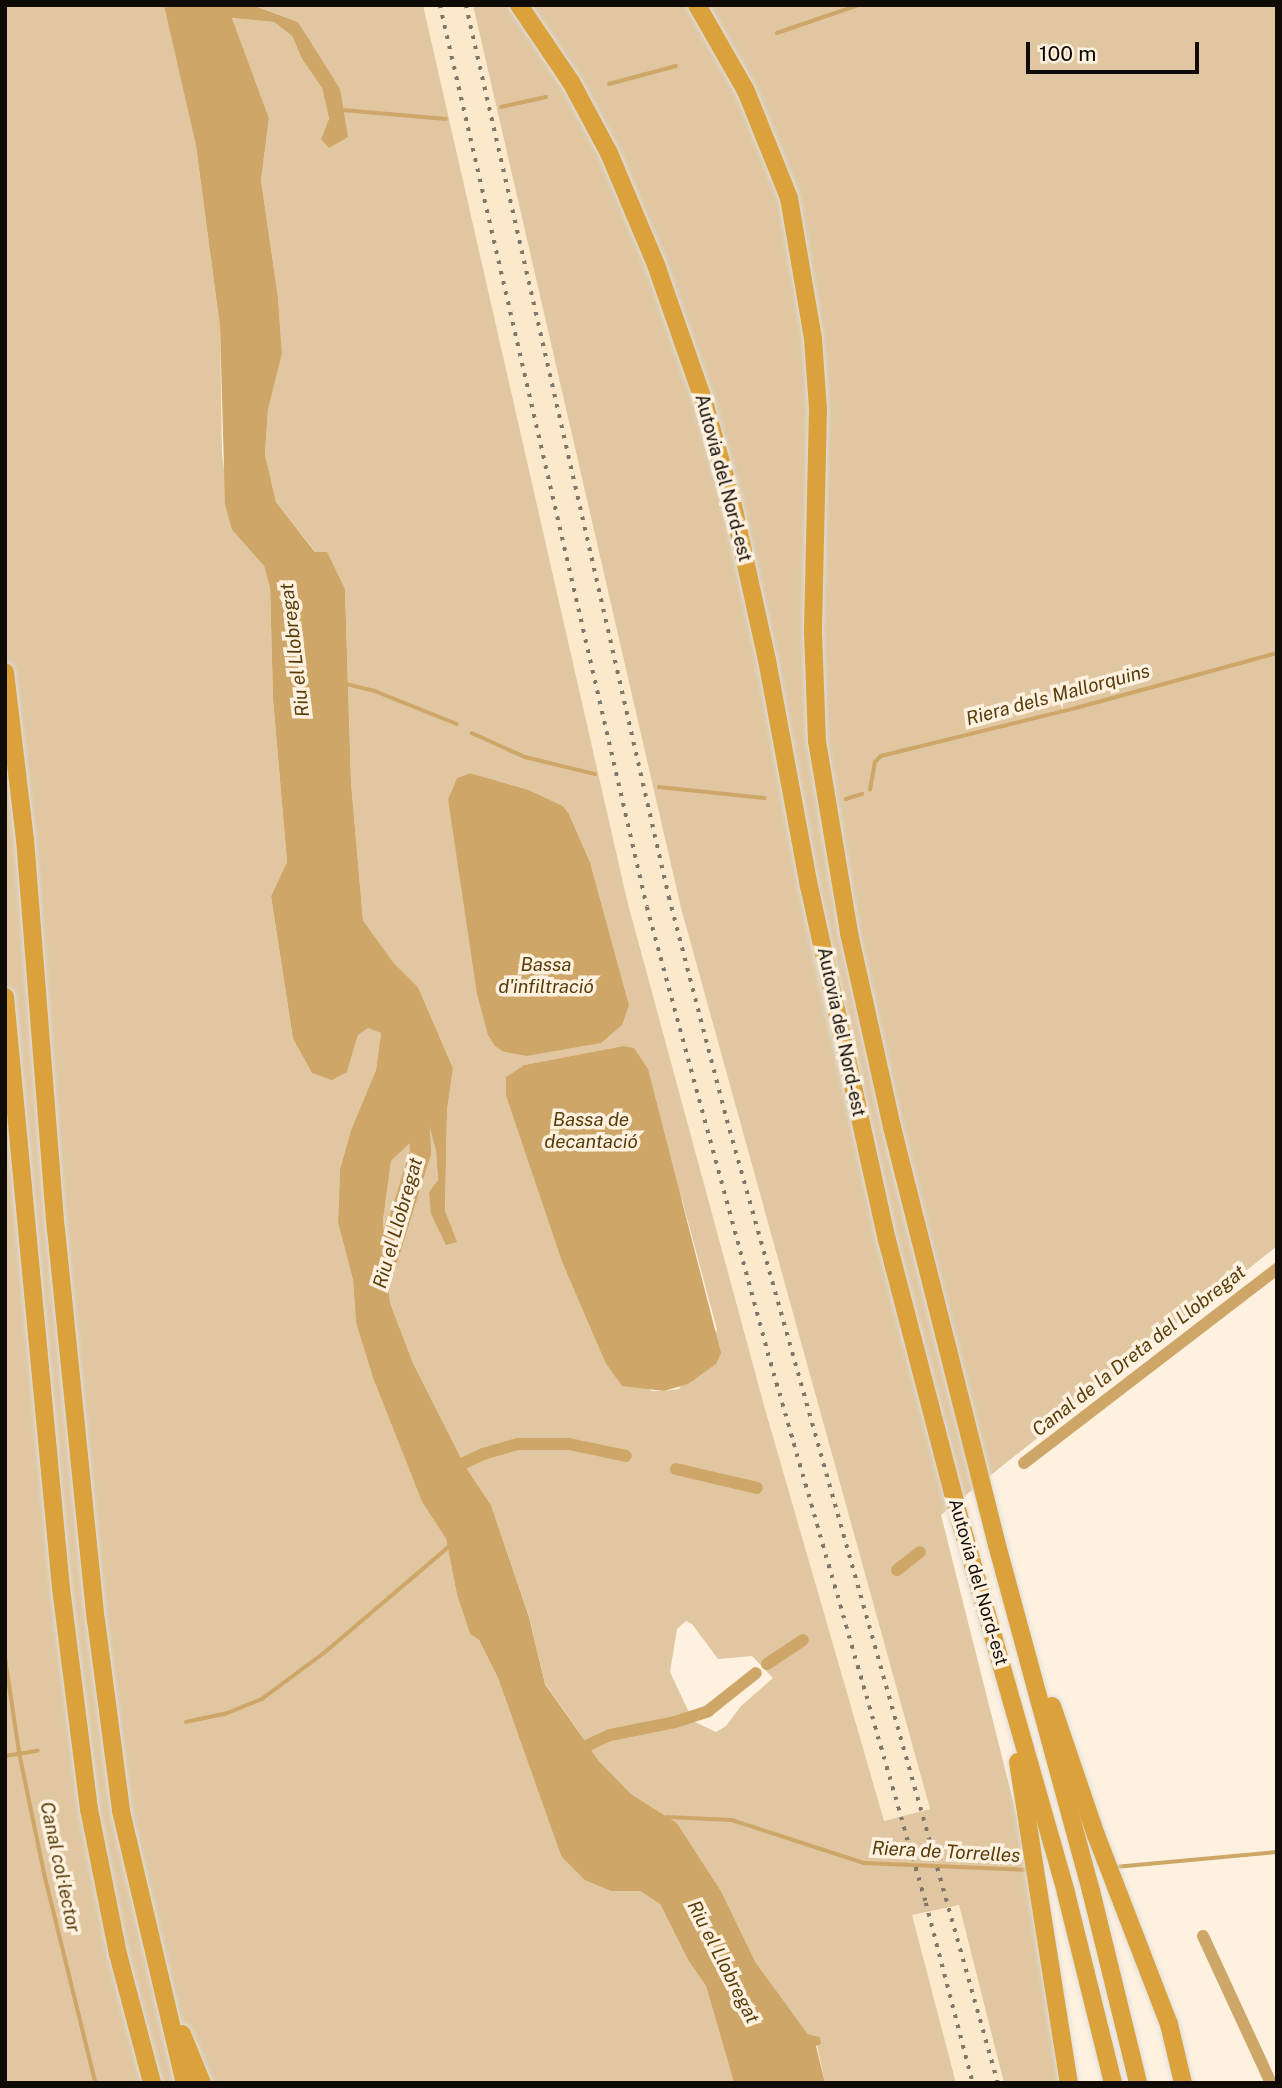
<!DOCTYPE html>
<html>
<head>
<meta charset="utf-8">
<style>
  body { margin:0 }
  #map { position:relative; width:1282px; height:2088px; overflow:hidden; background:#fef1df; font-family:"Public Sans",sans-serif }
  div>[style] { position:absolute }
  .built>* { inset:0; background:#fce8ca }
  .green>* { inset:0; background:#e0c7a2 }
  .water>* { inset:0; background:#cea668 }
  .stream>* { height:3.5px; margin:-1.75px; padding:0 1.75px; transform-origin:1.75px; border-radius:1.75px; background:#cea668 }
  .canal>* { height:12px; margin:-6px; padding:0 6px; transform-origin:6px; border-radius:6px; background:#cea668 }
  .river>* { height:21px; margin:-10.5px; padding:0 10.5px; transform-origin:10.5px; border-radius:10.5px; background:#cea668 }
  .roads { filter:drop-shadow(0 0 2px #dedddc) drop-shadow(0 0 2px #dedddc) }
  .highway>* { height:18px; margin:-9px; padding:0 9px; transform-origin:9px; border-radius:9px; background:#dba23c }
  .rail>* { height:3.5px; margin-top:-1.75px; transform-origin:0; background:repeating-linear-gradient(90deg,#80776b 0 3.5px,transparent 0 10.5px) }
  span { translate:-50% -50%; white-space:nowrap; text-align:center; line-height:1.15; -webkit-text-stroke:7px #fef1df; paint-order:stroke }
  .street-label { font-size:18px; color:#100b05 }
  .water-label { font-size:19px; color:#583d0a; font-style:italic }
  .frame { position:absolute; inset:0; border:7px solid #100b05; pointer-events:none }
  .scale { position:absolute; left:1026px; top:42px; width:173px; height:32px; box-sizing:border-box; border:4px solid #100b05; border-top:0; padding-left:9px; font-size:21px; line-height:24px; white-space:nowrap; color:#100b05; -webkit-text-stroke:5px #fef1df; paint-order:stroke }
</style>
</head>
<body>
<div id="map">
  <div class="built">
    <i style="clip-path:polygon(423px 5px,473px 5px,681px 908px,930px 1809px,883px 1821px,765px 1409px,627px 900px)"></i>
    <i style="clip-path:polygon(959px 1905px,1004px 2083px,956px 2083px,912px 1914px)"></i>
  </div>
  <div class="green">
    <i style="clip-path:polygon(5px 5px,165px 7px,196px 146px,220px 327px,222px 454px,232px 530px,264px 566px,270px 588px,273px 699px,287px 862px,271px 896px,293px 1039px,312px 1073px,347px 1072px,358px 1035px,368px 1027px,381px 1033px,376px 1070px,351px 1130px,340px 1169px,338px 1223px,353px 1280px,356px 1323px,373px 1378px,422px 1502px,446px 1539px,457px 1595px,470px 1634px,479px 1640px,498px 1678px,561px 1856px,611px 1891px,640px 1891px,660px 1904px,688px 1960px,706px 1986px,734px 2083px,5px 2083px)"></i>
    <i style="clip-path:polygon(evenodd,252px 5px,423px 5px,627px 900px,765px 1409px,884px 1821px,930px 1809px,681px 908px,473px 5px,1277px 5px,1277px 1246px,941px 1515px,1022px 1836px,1065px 2083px,1004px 2083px,959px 1905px,912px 1915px,956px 2083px,825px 2083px,815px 2036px,808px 2034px,756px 1963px,721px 1891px,677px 1823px,631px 1794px,599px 1761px,545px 1683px,529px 1616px,491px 1505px,465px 1466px,413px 1363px,390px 1303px,383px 1221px,391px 1161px,429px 1125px,436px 1151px,438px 1180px,429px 1193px,456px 1242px,445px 1211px,447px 1111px,453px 1068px,418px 987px,393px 962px,363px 920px,351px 782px,345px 589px,276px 502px,265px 454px,268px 410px,282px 354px,278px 297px,261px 180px,269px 118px,232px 18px,274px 22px,292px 36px,302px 59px,322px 88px,329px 120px,321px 139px,348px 137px,312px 46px,298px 22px,252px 5px,470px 773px,529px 790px,563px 806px,569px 814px,590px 862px,629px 1005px,526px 1056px,504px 1052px,448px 799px,457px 778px,470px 773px,252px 5px,623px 1046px,683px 1203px,717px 1330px,679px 1389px,664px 1391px,652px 1391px,605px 1362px,562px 1262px,506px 1096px,506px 1077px,524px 1065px,623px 1046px,252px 5px,686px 1621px,692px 1624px,718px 1659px,752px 1656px,773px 1678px,741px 1706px,726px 1726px,716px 1732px,693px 1721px,670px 1672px,677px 1629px,686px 1621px)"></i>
  </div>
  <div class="water">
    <i style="clip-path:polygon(164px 5px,252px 5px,298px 22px,340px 89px,348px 137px,329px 148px,321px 139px,329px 119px,322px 88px,302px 59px,292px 36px,274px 22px,232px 18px,269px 118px,261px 180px,278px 297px,282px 354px,268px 410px,265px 454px,276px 502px,315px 552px,327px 552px,345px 589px,351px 782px,363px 920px,393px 962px,418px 987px,453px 1068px,447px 1111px,445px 1211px,457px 1242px,446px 1245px,431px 1214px,429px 1192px,438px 1180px,436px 1151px,429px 1125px,391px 1161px,383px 1221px,390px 1303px,413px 1363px,465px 1466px,491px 1505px,529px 1617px,545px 1684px,599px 1761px,631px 1794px,677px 1823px,721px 1891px,756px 1963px,808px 2034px,820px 2037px,821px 2044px,816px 2046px,825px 2083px,734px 2083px,706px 1986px,688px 1960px,660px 1904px,640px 1891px,611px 1891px,585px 1880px,561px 1856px,498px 1678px,479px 1640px,470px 1634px,457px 1595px,446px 1539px,422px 1502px,373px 1378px,356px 1323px,353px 1280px,338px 1223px,340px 1169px,351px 1130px,376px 1070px,381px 1033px,368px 1028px,358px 1035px,347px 1072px,332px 1080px,312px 1073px,293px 1039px,271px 896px,287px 862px,273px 699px,270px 588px,264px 566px,232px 530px,225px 504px,220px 327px,196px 146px)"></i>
    <i style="clip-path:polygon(470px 773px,529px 790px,563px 806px,569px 814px,590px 862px,629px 1005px,622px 1025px,601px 1043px,526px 1056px,504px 1052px,495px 1046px,488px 1035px,477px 994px,448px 799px,457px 778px)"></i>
    <i style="clip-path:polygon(623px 1046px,634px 1048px,648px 1069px,721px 1353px,716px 1364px,688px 1384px,664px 1391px,622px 1386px,605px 1362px,562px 1262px,506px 1096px,506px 1077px,524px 1065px)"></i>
  </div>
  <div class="stream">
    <i style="left:777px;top:33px;width:87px;rotate:-18.9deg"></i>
    <i style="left:609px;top:84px;width:69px;rotate:-15deg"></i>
    <i style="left:501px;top:107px;width:46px;rotate:-12.5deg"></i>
    <i style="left:343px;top:110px;width:103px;rotate:5deg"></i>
    <i style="left:343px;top:683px;width:33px;rotate:14deg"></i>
    <i style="left:375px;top:691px;width:88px;rotate:21.9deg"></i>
    <i style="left:472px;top:733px;width:58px;rotate:24.4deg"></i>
    <i style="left:525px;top:757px;width:72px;rotate:13.7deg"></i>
    <i style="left:659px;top:787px;width:106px;rotate:6deg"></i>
    <i style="left:870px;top:790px;width:28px;rotate:-80deg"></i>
    <i style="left:875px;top:762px;width:8px;rotate:-45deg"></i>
    <i style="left:881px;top:756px;width:201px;rotate:-13.8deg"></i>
    <i style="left:1076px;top:708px;width:208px;rotate:-15.3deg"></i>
    <i style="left:846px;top:799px;width:17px;rotate:-17deg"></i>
    <i style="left:5px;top:1655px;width:101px;rotate:81.5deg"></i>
    <i style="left:20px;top:1755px;width:128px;rotate:78.3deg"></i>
    <i style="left:46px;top:1880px;width:209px;rotate:76.2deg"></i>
    <i style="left:186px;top:1722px;width:40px;rotate:-12deg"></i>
    <i style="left:225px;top:1714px;width:40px;rotate:-22deg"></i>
    <i style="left:262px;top:1699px;width:77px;rotate:-36.6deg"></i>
    <i style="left:324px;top:1653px;width:167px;rotate:-40.4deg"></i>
    <i style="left:5px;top:1756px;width:33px;rotate:-9deg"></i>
    <i style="left:667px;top:1817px;width:65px;rotate:2.6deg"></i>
    <i style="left:732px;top:1820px;width:139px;rotate:18deg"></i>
    <i style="left:864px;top:1863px;width:167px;rotate:2.4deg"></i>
    <i style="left:1115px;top:1867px;width:163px;rotate:-5.3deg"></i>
  </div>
  <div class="canal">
    <i style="left:1024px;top:1463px;width:319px;rotate:-37.5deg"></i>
    <i style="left:451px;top:1469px;width:35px;rotate:-25deg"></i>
    <i style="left:483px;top:1454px;width:35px;rotate:-16deg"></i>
    <i style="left:517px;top:1444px;width:52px"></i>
    <i style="left:569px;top:1444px;width:58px;rotate:11.9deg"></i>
    <i style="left:676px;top:1469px;width:83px;rotate:13.2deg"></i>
    <i style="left:897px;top:1570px;width:29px;rotate:-38deg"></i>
    <i style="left:767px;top:1664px;width:43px;rotate:-33.7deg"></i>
    <i style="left:573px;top:1752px;width:41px;rotate:-24.7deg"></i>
    <i style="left:610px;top:1735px;width:66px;rotate:-11.3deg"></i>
    <i style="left:675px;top:1722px;width:35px;rotate:-18deg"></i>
    <i style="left:708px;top:1711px;width:61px;rotate:-38.4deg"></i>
    <i style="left:1203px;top:1936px;width:162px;rotate:65.2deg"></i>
  </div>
  <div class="river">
    <i style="left:379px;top:1283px;width:137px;rotate:-72.6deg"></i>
    <i style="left:420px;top:1152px;width:44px;rotate:-92.6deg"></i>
  </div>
  <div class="roads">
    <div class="highway">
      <i style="left:519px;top:5px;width:93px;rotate:56deg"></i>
      <i style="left:571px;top:82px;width:81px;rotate:61.8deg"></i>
      <i style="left:609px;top:153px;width:121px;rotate:67.2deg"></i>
      <i style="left:656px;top:265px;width:145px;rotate:70.7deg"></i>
      <i style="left:704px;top:402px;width:103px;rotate:74.2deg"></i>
      <i style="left:732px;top:501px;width:163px;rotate:77.6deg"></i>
      <i style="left:767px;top:660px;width:230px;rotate:79.5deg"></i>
      <i style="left:809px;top:886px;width:362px;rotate:77.6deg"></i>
      <i style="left:887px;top:1240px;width:297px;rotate:75.4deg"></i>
      <i style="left:962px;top:1527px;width:380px;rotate:74.1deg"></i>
      <i style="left:1066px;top:1893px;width:196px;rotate:76.1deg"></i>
      <i style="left:697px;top:5px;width:99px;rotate:60.3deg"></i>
      <i style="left:746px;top:91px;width:115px;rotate:68.1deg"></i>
      <i style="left:789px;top:198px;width:143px;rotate:80.3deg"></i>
      <i style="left:813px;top:339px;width:70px;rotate:85.9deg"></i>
      <i style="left:818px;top:409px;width:223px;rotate:91.3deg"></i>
      <i style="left:813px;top:632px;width:109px;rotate:87.9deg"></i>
      <i style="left:817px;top:741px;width:195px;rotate:80.5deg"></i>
      <i style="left:849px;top:933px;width:199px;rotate:77.5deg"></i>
      <i style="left:892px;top:1127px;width:431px;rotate:75.9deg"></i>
      <i style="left:997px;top:1545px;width:359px;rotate:74.8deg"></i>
      <i style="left:1091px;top:1891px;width:198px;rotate:76.2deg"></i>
      <i style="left:5px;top:672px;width:168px;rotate:83.2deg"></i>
      <i style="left:25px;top:839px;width:391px;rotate:85.5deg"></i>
      <i style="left:56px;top:1229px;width:393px;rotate:84.2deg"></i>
      <i style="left:96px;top:1620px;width:193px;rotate:82.5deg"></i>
      <i style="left:121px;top:1811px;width:279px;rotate:76.8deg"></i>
      <i style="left:5px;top:997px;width:594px;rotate:84.59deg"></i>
      <i style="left:61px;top:1588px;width:223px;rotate:82.8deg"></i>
      <i style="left:89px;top:1809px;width:148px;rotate:78.7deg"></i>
      <i style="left:118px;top:1954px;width:133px;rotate:75.2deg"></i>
      <i style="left:1052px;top:1706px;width:136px;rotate:71.2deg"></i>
      <i style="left:1096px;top:1835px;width:203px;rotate:68.9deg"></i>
      <i style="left:1169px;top:2024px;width:61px;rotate:76.7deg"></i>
      <i style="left:1018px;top:1762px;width:325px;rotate:81deg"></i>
      <i style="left:182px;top:2034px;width:53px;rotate:67.8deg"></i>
    </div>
  </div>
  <div class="rail">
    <i style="left:440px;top:5px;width:925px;rotate:77.07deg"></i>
    <i style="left:647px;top:907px;width:462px;rotate:74.8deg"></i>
    <i style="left:768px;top:1353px;width:572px;rotate:73.97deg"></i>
    <i style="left:926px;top:1903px;width:186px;rotate:75.4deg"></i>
    <i style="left:466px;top:5px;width:915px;rotate:77.18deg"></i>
    <i style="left:669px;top:897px;width:230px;rotate:75.4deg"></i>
    <i style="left:727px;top:1120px;width:1000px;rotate:74.28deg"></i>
  </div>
  <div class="street-label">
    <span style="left:723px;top:478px;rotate:75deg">Autovia del Nord-est</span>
    <span style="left:841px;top:1032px;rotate:78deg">Autovia del Nord-est</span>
    <span style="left:978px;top:1582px;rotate:74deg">Autovia del Nord-est</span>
  </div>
  <div class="water-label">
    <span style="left:295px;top:650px;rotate:-97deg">Riu el Llobregat</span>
    <span style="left:1058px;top:695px;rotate:-15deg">Riera dels Mallorquins</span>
    <span style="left:546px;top:976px">Bassa<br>d'infiltració</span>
    <span style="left:591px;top:1131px">Bassa de<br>decantació</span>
    <span style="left:398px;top:1223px;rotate:-74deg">Riu el Llobregat</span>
    <span style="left:1139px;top:1351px;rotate:-38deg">Canal de la Dreta del Llobregat</span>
    <span style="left:946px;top:1852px;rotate:3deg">Riera de Torrelles</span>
    <span style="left:60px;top:1867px;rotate:78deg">Canal col·lector</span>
    <span style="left:723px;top:1962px;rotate:63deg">Riu el Llobregat</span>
  </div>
  <div class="frame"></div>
  <div class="scale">100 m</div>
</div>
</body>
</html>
